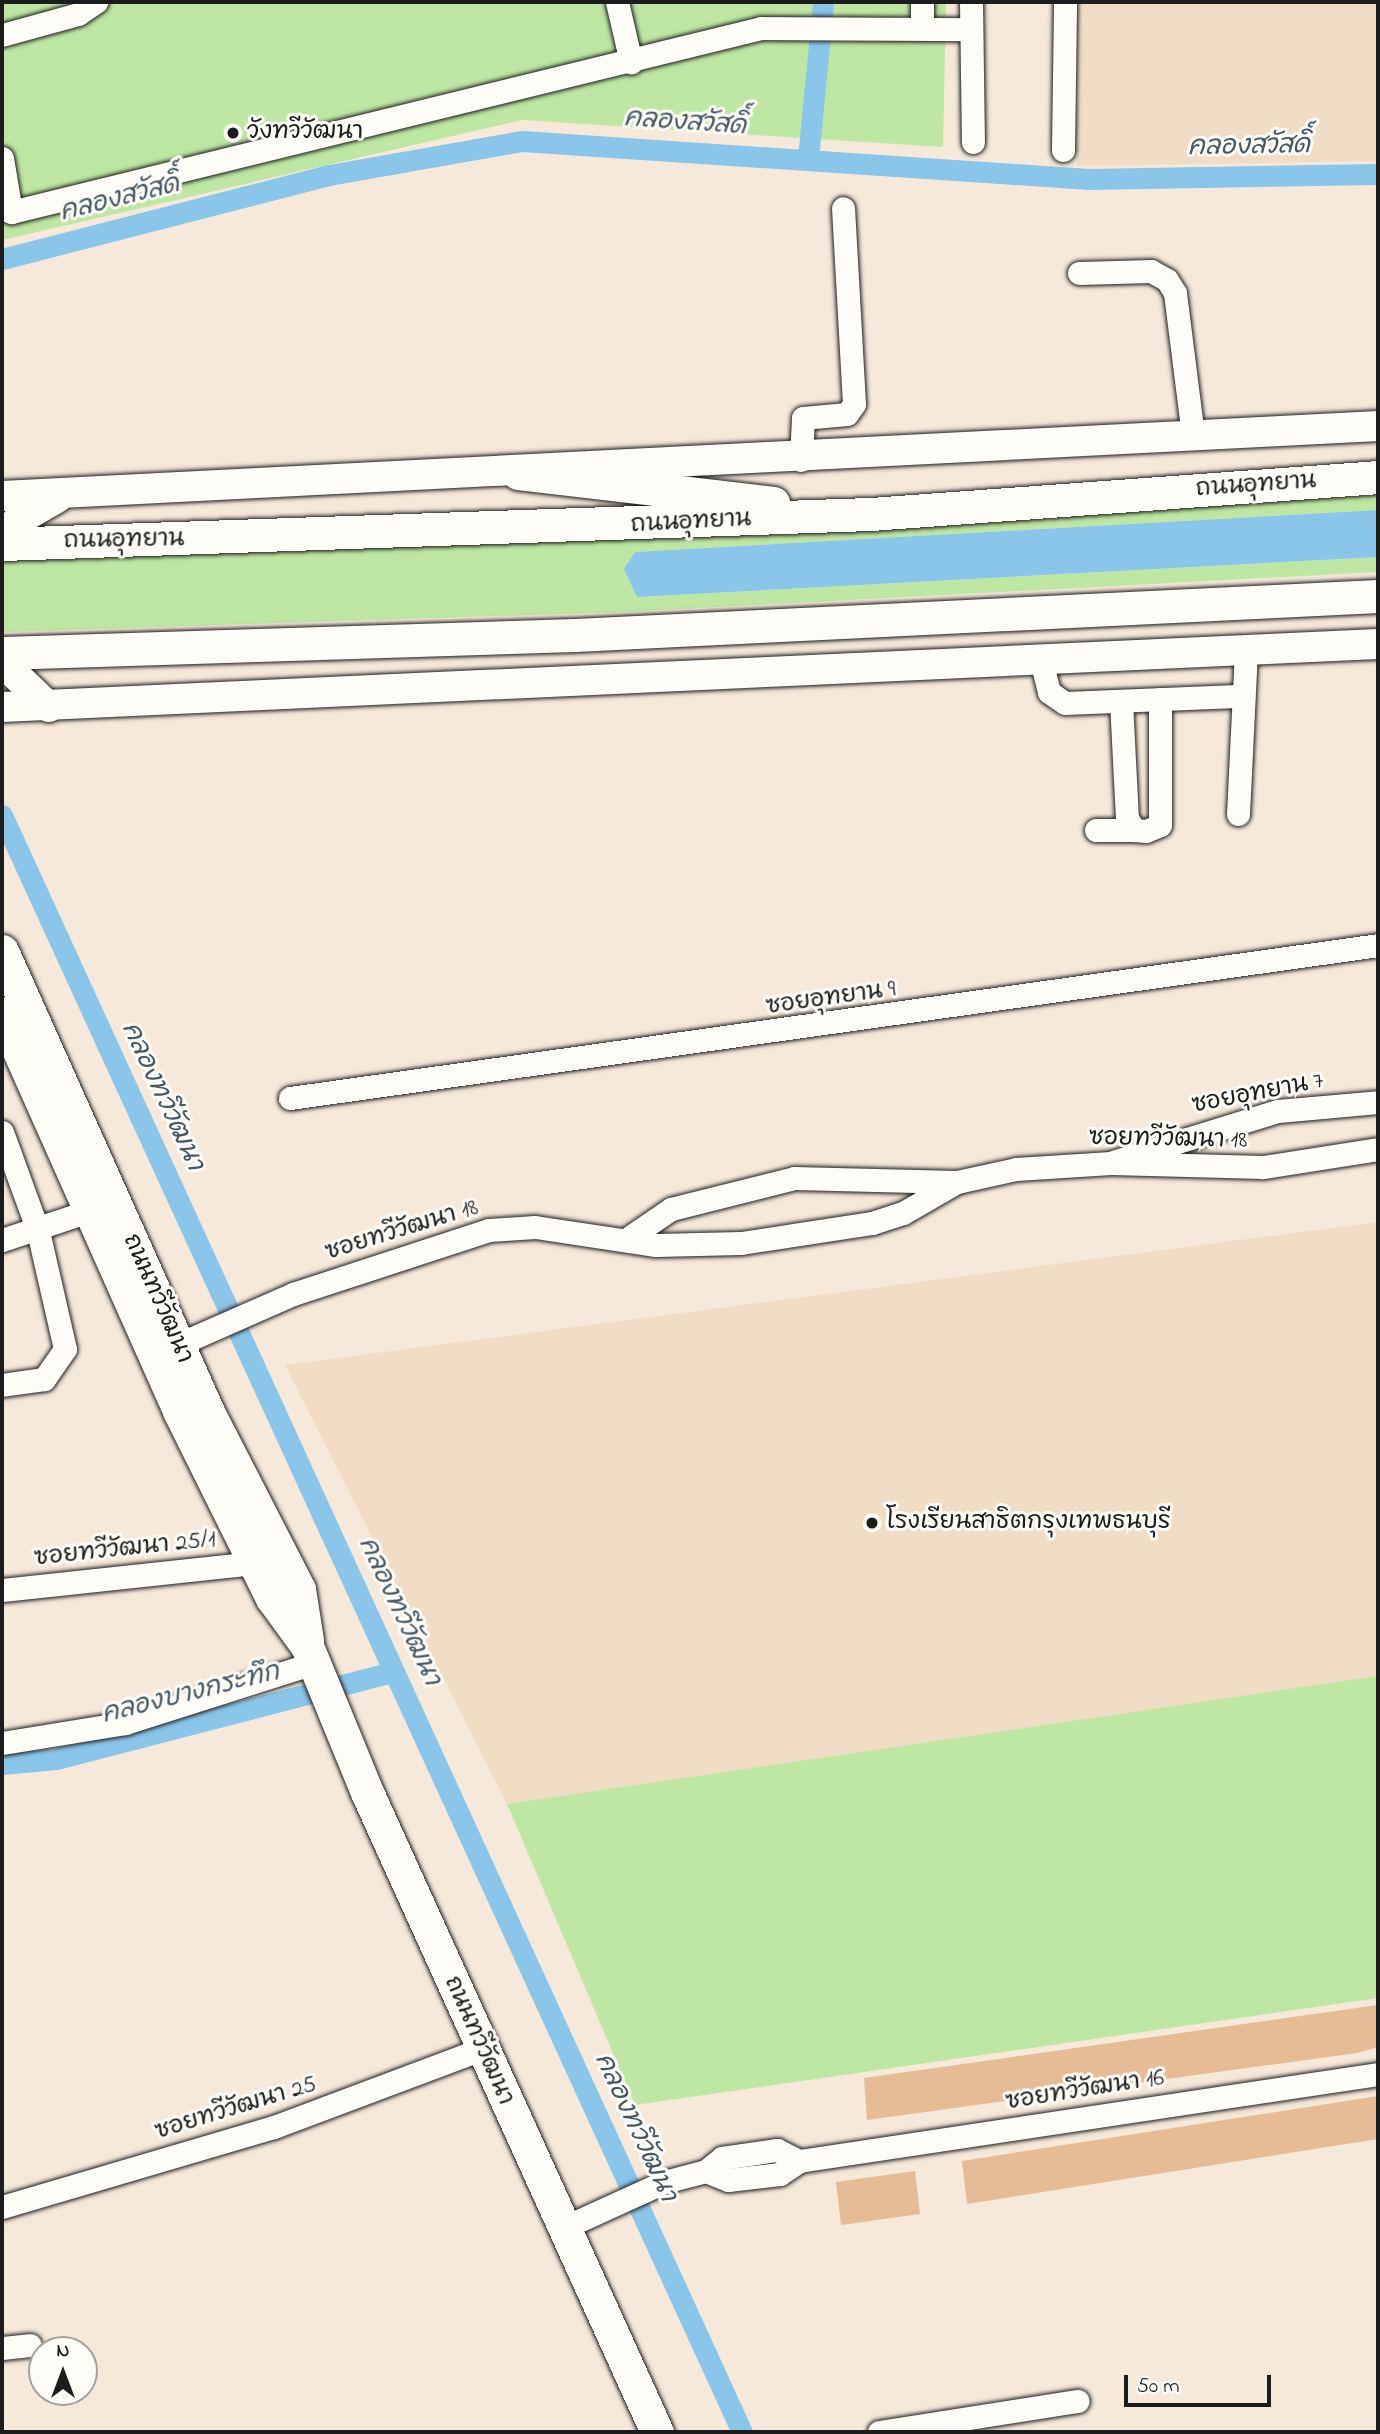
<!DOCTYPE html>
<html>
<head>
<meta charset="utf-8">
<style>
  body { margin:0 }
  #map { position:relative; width:1380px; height:2434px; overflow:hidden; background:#f6e9da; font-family:"Indie Flower","Playpen Sans Thai",sans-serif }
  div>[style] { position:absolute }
  .built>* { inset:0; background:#f1dcc5 }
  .green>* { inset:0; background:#bee7a3 }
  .water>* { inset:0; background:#89c6e9 }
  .canal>* { height:21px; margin:-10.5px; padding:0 10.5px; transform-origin:10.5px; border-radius:10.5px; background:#89c6e9 }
  .building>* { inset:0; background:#e5bc95 }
  .roads { filter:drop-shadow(0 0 2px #1c1c1c) drop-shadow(0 0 2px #1c1c1c) }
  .minor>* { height:23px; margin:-11.5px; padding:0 11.5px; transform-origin:11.5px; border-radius:11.5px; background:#fdfcf7 }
  .tertiary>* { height:30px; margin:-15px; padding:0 15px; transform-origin:15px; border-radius:15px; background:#fdfcf7 }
  .secondary>* { height:33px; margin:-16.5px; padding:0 16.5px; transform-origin:16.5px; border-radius:16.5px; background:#fdfcf7 }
  .dots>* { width:19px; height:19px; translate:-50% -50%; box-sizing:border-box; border:4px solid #fdfcf7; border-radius:50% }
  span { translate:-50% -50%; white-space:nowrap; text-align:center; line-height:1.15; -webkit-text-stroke:6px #fdfcf7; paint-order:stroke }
  .poi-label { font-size:24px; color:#1c1c1c }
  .left { translate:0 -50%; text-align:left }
  .street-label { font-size:24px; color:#1c1c1c }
  .water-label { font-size:26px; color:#425864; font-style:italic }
  .frame { position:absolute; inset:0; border:4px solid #1c1c1c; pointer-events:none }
  .north { position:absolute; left:28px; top:2336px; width:70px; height:70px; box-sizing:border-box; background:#fdfcf7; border:2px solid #a3a29f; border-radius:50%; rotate:0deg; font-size:19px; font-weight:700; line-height:28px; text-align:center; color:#1c1c1c }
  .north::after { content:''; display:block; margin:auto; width:24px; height:32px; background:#1c1c1c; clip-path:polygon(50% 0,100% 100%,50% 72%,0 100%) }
  .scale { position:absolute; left:1124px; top:2375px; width:147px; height:32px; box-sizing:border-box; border:4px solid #1c1c1c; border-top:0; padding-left:9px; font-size:21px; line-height:24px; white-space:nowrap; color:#1c1c1c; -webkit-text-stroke:5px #fdfcf7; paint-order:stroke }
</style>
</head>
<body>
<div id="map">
  <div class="built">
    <i style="clip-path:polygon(1079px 2px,1378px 2px,1378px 161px,1077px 166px)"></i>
    <i style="clip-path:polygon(1378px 1222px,1378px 1682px,507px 1804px,285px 1365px)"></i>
  </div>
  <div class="green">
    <i style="clip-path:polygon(2px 2px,946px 2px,943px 147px,522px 120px,2px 240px)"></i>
    <i style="clip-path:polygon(1378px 495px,1378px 510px,635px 552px,637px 597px,1378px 557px,1378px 572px,621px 612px,2px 632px,2px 559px,616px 539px)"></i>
    <i style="clip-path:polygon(1378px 1676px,1378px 1998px,635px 2105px,507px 1804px)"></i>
  </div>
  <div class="water">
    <i style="clip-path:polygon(1378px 510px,1378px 557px,637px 597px,624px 569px,635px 552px)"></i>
  </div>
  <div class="canal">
    <i style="left:808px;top:159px;width:158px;rotate:-84.5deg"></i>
    <i style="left:2px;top:259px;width:338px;rotate:-14.4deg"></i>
    <i style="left:329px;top:175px;width:196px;rotate:-10deg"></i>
    <i style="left:522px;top:141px;width:568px;rotate:3.83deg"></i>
    <i style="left:1089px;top:179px;width:289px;rotate:-1deg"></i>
    <i style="left:2px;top:815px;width:1778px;rotate:65.41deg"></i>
    <i style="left:2px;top:1764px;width:54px;rotate:-5.3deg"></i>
    <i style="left:56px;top:1759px;width:348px;rotate:-14.5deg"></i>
  </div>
  <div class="building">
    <i style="clip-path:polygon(1378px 2005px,1378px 2047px,1357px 2053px,867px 2120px,864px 2078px)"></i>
    <i style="clip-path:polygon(1378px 2096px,1378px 2139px,967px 2204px,962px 2161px)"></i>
    <i style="clip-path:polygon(915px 2171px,920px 2214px,841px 2225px,836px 2182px)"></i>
  </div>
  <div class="roads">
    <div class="minor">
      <i style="left:617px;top:2px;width:62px;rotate:76.9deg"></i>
      <i style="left:922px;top:2px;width:26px;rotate:90deg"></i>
      <i style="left:971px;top:2px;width:140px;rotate:89.2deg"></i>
      <i style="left:2px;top:35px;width:79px;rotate:-15.4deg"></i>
      <i style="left:78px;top:14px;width:22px;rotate:-34deg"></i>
      <i style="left:1063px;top:150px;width:148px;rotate:-89.2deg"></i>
      <i style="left:2px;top:158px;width:55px;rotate:80.5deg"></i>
      <i style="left:11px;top:212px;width:772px;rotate:-13.78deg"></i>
      <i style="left:761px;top:28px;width:210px;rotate:0.3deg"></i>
      <i style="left:1079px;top:273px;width:72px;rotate:-1.6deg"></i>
      <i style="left:1151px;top:271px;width:18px;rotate:29deg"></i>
      <i style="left:1167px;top:280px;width:15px;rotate:58deg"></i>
      <i style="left:1175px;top:293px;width:144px;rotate:82.8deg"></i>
      <i style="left:801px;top:460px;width:42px;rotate:-87.3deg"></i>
      <i style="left:803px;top:418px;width:44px;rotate:-5.2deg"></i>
      <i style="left:847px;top:414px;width:12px;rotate:-55deg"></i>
      <i style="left:854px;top:404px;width:196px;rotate:-93.2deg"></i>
      <i style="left:1041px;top:660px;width:33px;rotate:76deg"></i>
      <i style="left:1049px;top:692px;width:19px;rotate:35deg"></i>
      <i style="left:1065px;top:703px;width:178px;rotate:-2.3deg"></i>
      <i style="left:1121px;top:701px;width:117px;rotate:87.1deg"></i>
      <i style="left:1127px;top:818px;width:14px;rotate:60deg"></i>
      <i style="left:1134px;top:830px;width:12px;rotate:5deg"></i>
      <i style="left:1146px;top:831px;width:15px;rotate:-23deg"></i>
      <i style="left:1160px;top:825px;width:126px;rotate:-90deg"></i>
      <i style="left:1238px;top:814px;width:163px;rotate:-87.2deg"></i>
      <i style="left:1096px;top:830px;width:38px"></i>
      <i style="left:290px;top:1098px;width:1099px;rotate:-8deg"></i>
      <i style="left:2px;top:1132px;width:105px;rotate:70deg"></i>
      <i style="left:38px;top:1231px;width:121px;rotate:77.1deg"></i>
      <i style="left:65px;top:1349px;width:37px;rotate:125deg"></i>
      <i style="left:44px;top:1379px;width:42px;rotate:171.9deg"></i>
      <i style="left:1113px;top:1162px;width:173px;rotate:-17.2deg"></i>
      <i style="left:1278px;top:1111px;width:100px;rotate:-5.1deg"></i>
      <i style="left:630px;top:1237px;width:50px;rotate:-34.3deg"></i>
      <i style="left:671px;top:1209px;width:127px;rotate:-14.1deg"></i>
      <i style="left:794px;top:1178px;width:163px;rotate:1.4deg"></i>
      <i style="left:2px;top:1240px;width:92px;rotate:-18.4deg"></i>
      <i style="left:177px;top:1345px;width:127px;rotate:-23.7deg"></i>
      <i style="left:293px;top:1294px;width:206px;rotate:-18.1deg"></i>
      <i style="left:489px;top:1230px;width:46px;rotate:-3.7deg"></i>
      <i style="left:535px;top:1227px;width:122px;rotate:8.5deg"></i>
      <i style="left:656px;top:1245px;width:85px;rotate:-1.3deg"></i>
      <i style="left:741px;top:1243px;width:133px;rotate:-8.7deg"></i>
      <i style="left:872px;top:1223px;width:33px;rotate:-18deg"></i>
      <i style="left:903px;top:1213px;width:62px;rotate:-29.9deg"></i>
      <i style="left:957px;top:1182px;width:60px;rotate:-12.4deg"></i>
      <i style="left:1016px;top:1169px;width:95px;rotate:-3.6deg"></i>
      <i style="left:1111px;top:1163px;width:152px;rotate:1.5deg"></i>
      <i style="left:1263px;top:1167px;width:116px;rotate:-8.9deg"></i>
      <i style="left:2px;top:1590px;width:254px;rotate:-6.1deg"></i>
      <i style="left:2px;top:1743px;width:125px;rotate:-9.2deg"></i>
      <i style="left:125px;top:1723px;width:198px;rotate:-17.6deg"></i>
      <i style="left:706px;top:2171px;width:24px;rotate:22deg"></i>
      <i style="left:728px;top:2180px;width:52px;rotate:-6.6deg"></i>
      <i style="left:780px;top:2174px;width:23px;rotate:-34deg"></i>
      <i style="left:799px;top:2161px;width:585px;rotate:-8.55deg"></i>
      <i style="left:2px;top:2207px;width:284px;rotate:-16.4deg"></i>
      <i style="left:274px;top:2127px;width:221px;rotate:-20.6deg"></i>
      <i style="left:563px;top:2228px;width:111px;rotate:-24.5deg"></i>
      <i style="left:664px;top:2182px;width:43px;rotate:-14.7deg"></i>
      <i style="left:706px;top:2171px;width:21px;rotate:-39deg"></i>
      <i style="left:722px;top:2158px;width:56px;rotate:-8.3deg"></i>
      <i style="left:777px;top:2150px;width:25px;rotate:27deg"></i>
      <i style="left:2px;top:2348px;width:28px;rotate:-6deg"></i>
      <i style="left:879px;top:2432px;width:201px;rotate:-8.9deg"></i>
    </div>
    <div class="tertiary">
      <i style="left:2px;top:496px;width:1378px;rotate:-2.91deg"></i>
      <i style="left:2px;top:541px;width:25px;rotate:-53deg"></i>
      <i style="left:17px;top:521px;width:46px;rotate:-29.9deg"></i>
      <i style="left:2px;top:662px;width:65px;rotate:43.8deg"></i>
      <i style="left:2px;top:707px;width:1377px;rotate:-2.62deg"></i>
    </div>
    <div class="secondary">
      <i style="left:518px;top:473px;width:257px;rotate:6.7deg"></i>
      <i style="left:2px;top:544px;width:870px;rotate:-1.98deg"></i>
      <i style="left:871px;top:514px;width:508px;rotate:-4.17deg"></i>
      <i style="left:2px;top:653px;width:573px;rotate:-1.8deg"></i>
      <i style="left:575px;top:635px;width:804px;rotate:-2.78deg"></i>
      <i style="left:2px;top:951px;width:507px;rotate:65.91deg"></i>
      <i style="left:209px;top:1414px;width:197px;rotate:62.8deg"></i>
      <i style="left:299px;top:1589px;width:52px;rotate:81.1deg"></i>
      <i style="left:2px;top:1013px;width:436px;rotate:66deg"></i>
      <i style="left:179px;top:1411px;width:209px;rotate:63.6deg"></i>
      <i style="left:272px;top:1598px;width:59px;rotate:53.9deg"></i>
      <i style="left:307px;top:1646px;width:156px;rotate:67.7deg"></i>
      <i style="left:366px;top:1790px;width:705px;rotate:65.62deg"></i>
    </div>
  </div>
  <div class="dots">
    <i style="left:233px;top:133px;background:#1c1c1c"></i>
    <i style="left:872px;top:1523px;background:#1c1c1c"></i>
  </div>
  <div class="poi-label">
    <span class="left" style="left:247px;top:133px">วังทวีวัฒนา</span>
    <span class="left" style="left:886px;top:1523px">โรงเรียนสาธิตกรุงเทพธนบุรี</span>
  </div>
  <div class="street-label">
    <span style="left:1256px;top:486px;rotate:-4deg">ถนนอุทยาน</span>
    <span style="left:691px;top:523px;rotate:-3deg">ถนนอุทยาน</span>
    <span style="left:124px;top:541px;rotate:-1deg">ถนนอุทยาน</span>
    <span style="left:831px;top:999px;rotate:-8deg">ซอยอุทยาน 9</span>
    <span style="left:1258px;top:1094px;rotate:-11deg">ซอยอุทยาน 7</span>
    <span style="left:1168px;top:1140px;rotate:1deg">ซอยทวีวัฒนา 18</span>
    <span style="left:402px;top:1231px;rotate:-17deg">ซอยทวีวัฒนา 18</span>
    <span style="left:157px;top:1299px;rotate:66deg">ถนนทวีวัฒนา</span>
    <span style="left:125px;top:1550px;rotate:-6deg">ซอยทวีวัฒนา 25/1</span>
    <span style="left:478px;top:2041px;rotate:66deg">ถนนทวีวัฒนา</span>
    <span style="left:1085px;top:2091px;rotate:-9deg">ซอยทวีวัฒนา 16</span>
    <span style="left:236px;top:2109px;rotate:-17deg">ซอยทวีวัฒนา 25</span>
  </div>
  <div class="water-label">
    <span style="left:685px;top:124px;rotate:4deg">คลองสวัสดิ์</span>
    <span style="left:1249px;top:148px;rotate:-1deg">คลองสวัสดิ์</span>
    <span style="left:120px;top:200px;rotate:-14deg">คลองสวัสดิ์</span>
    <span style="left:161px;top:1097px;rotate:65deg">คลองทวีวัฒนา</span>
    <span style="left:398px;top:1612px;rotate:65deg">คลองทวีวัฒนา</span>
    <span style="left:191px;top:1695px;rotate:-14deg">คลองบางกระทึก</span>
    <span style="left:634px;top:2128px;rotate:65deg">คลองทวีวัฒนา</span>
  </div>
  <div class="frame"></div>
  <div class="north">N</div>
  <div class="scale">50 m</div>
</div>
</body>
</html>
